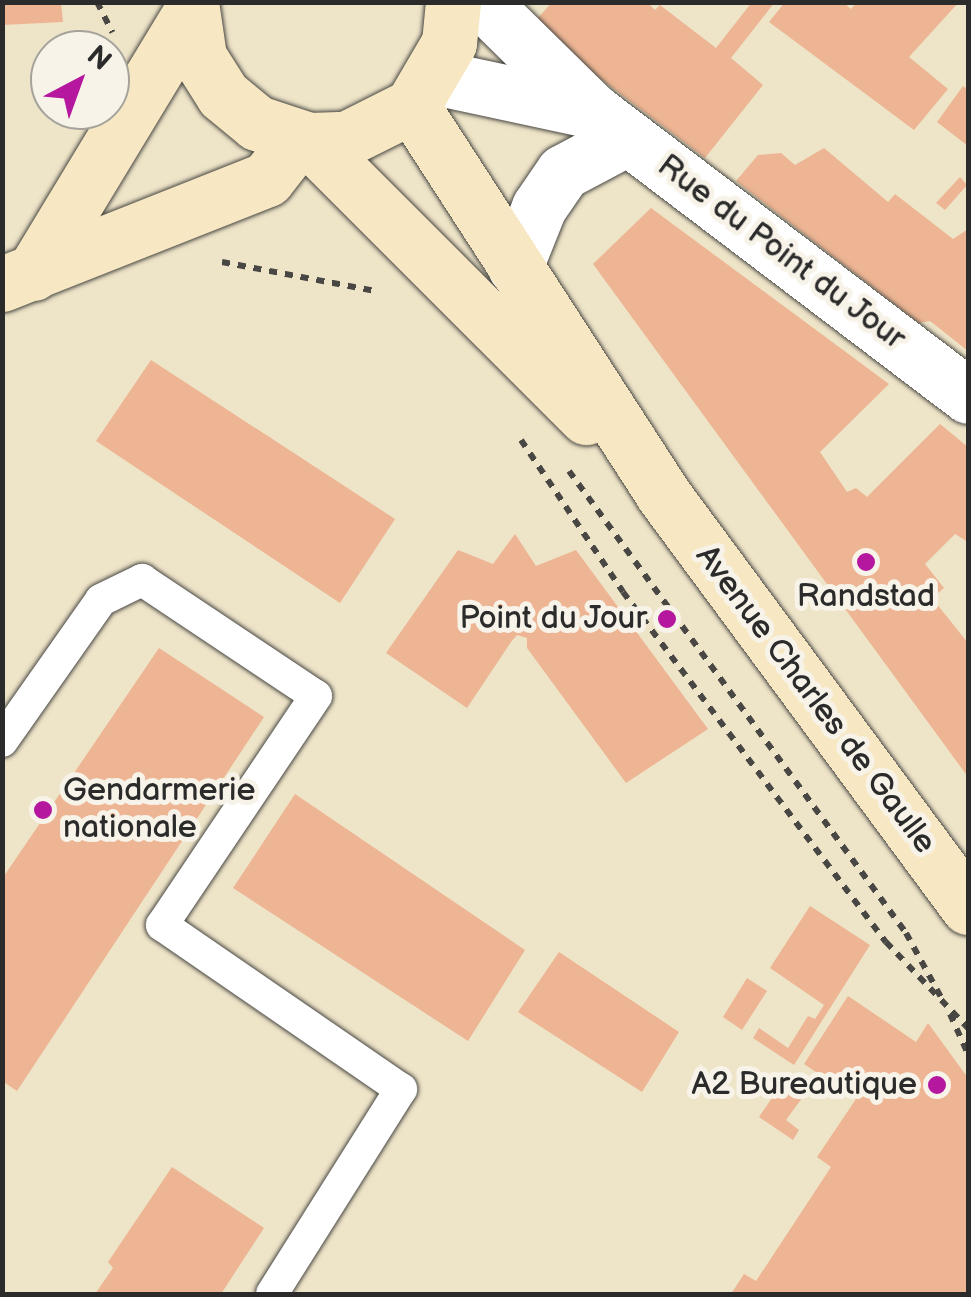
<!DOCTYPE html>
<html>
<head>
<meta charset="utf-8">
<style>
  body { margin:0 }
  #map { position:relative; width:971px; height:1297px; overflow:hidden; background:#eee4c8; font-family:"Balsamiq Sans",sans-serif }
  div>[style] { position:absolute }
  .building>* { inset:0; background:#edb593 }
  .path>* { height:6px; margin-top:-3px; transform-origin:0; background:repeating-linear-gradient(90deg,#484743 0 8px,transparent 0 16px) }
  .roads { filter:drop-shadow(0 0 2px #484743) drop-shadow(0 0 2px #484743) }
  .service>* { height:32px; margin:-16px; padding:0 16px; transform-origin:16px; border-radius:16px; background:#fff }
  .minor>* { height:55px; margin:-27.5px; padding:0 27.5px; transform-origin:27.5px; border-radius:27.5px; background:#fff }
  .secondary>* { height:55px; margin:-27.5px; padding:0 27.5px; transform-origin:27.5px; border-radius:27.5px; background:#f7e8c3 }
  .dots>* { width:28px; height:28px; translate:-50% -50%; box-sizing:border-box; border:5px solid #f7f3e8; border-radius:50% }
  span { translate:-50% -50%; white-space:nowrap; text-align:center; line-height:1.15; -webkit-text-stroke:10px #f7f3e8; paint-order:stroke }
  .street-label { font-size:32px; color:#2b2b2b }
  .poi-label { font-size:32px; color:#2b2b2b }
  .right { translate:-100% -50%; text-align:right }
  .left { translate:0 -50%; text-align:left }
  .frame { position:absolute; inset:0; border:5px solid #2b2b2b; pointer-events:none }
  .north { position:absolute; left:30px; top:30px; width:100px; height:100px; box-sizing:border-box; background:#f7f3e8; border:2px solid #a5a39c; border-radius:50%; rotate:41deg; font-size:28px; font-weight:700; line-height:40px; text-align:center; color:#2b2b2b }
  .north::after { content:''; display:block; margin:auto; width:35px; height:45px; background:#b5179e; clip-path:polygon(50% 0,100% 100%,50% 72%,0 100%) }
</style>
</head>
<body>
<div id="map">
  <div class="building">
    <i style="clip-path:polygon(2px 2px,61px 2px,63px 22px,2px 25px)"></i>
    <i style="clip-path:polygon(552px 2px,647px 2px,655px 10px,660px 5px,716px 48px,752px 2px,775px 2px,731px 58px,763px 85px,705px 158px,531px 26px)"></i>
    <i style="clip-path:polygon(785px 2px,843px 2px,851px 9px,857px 2px,959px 2px,909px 57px,948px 89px,914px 130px,769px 22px)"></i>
    <i style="clip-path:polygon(963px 86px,968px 90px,968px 146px,937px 122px)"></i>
    <i style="clip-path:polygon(824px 148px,888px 202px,895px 194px,953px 239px,968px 229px,968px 351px,930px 321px,919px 323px,736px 181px,758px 155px,781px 153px,795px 165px)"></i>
    <i style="clip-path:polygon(960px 177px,967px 185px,945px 210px,936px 203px)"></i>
    <i style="clip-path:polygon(651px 208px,889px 384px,820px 452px,847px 492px,856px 488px,867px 497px,940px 424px,968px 447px,968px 542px,955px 534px,925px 564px,944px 588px,932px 598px,968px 643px,968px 777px,593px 264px)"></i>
    <i style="clip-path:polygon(151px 360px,395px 519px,340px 603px,96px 441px)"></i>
    <i style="clip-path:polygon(515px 534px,536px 566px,576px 550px,708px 729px,626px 783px,527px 648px,527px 638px,517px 635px,511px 642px,467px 708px,386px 653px,458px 550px,493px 564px)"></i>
    <i style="clip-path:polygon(159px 648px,264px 717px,17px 1091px,2px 1081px,2px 879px)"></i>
    <i style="clip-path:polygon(295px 794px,525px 950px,468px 1041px,233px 888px)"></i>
    <i style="clip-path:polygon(810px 906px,870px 945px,794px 1065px,753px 1038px,759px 1028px,788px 1048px,808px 1016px,815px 1019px,824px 1005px,770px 968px)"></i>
    <i style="clip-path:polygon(559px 952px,679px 1032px,642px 1092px,518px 1012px)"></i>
    <i style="clip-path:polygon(747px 978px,767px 991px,742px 1030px,723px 1017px)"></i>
    <i style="clip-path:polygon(848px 996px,916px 1042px,928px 1023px,968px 1078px,968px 1294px,731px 1294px,744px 1274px,756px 1281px,831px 1167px,817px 1157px,856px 1099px,804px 1064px)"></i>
    <i style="clip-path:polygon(789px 1073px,810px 1087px,786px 1120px,799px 1130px,793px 1140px,759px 1117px)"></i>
    <i style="clip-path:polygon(172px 1167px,264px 1228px,221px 1294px,95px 1294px,113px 1268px,108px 1262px)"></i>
  </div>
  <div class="path">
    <i style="left:97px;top:2px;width:34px;rotate:63deg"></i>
    <i style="left:222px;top:262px;width:156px;rotate:10.7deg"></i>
    <i style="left:521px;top:440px;width:183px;rotate:56.1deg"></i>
    <i style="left:623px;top:592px;width:438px;rotate:53.1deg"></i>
    <i style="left:886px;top:942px;width:119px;rotate:46.4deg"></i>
    <i style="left:569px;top:471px;width:572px;rotate:53.89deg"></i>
    <i style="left:906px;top:933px;width:75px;rotate:61.4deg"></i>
    <i style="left:950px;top:1014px;width:44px;rotate:65.8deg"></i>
  </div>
  <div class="roads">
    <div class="service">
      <i style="left:2px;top:741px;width:172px;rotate:-54.9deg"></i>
      <i style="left:101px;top:600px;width:46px;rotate:-26deg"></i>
      <i style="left:142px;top:580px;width:209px;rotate:33.7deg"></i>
      <i style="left:316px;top:696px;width:276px;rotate:123.9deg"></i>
      <i style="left:162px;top:925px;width:290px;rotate:34.5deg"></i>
      <i style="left:401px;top:1089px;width:242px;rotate:122.2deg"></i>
    </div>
    <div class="minor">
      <i style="left:482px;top:2px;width:156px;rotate:44.5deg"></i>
      <i style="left:593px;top:111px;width:471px;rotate:37.2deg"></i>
      <i style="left:434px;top:77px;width:163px;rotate:12.1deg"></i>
      <i style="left:515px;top:267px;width:65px;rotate:-68.2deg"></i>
      <i style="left:539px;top:207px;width:42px;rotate:-55.6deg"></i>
      <i style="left:563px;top:172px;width:72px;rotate:-28deg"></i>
    </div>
    <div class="secondary">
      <i style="left:191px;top:2px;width:56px;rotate:81.7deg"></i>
      <i style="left:199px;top:57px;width:45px;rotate:57.7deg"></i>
      <i style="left:223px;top:95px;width:44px;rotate:39.5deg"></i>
      <i style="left:257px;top:123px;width:55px;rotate:18.1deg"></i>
      <i style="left:309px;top:140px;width:37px;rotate:-2deg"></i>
      <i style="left:346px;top:139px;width:74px;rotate:-26.6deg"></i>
      <i style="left:412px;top:106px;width:73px;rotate:-59.6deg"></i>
      <i style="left:449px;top:43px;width:41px;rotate:-84.4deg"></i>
      <i style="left:412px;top:106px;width:461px;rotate:57.1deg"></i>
      <i style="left:662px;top:493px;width:515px;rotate:53.53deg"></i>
      <i style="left:309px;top:140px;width:392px;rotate:45deg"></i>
      <i style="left:33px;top:273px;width:303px;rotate:-58.8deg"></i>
      <i style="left:2px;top:284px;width:285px;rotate:-21.6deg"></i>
      <i style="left:267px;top:179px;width:52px;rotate:-52deg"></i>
    </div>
  </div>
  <div class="dots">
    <i style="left:866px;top:562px;background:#b5179e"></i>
    <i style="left:667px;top:619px;background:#b5179e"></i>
    <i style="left:43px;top:810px;background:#b5179e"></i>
    <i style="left:937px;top:1085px;background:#b5179e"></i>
  </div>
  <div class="street-label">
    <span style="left:781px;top:253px;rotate:37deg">Rue du Point du Jour</span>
    <span style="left:815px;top:700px;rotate:53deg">Avenue Charles de Gaulle</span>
  </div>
  <div class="poi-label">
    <span style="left:866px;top:597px">Randstad</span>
    <span class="right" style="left:647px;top:619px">Point du Jour</span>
    <span class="left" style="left:63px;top:810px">Gendarmerie<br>nationale</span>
    <span class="right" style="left:917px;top:1085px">A2 Bureautique</span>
  </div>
  <div class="frame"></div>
  <div class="north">N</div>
</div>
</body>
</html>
